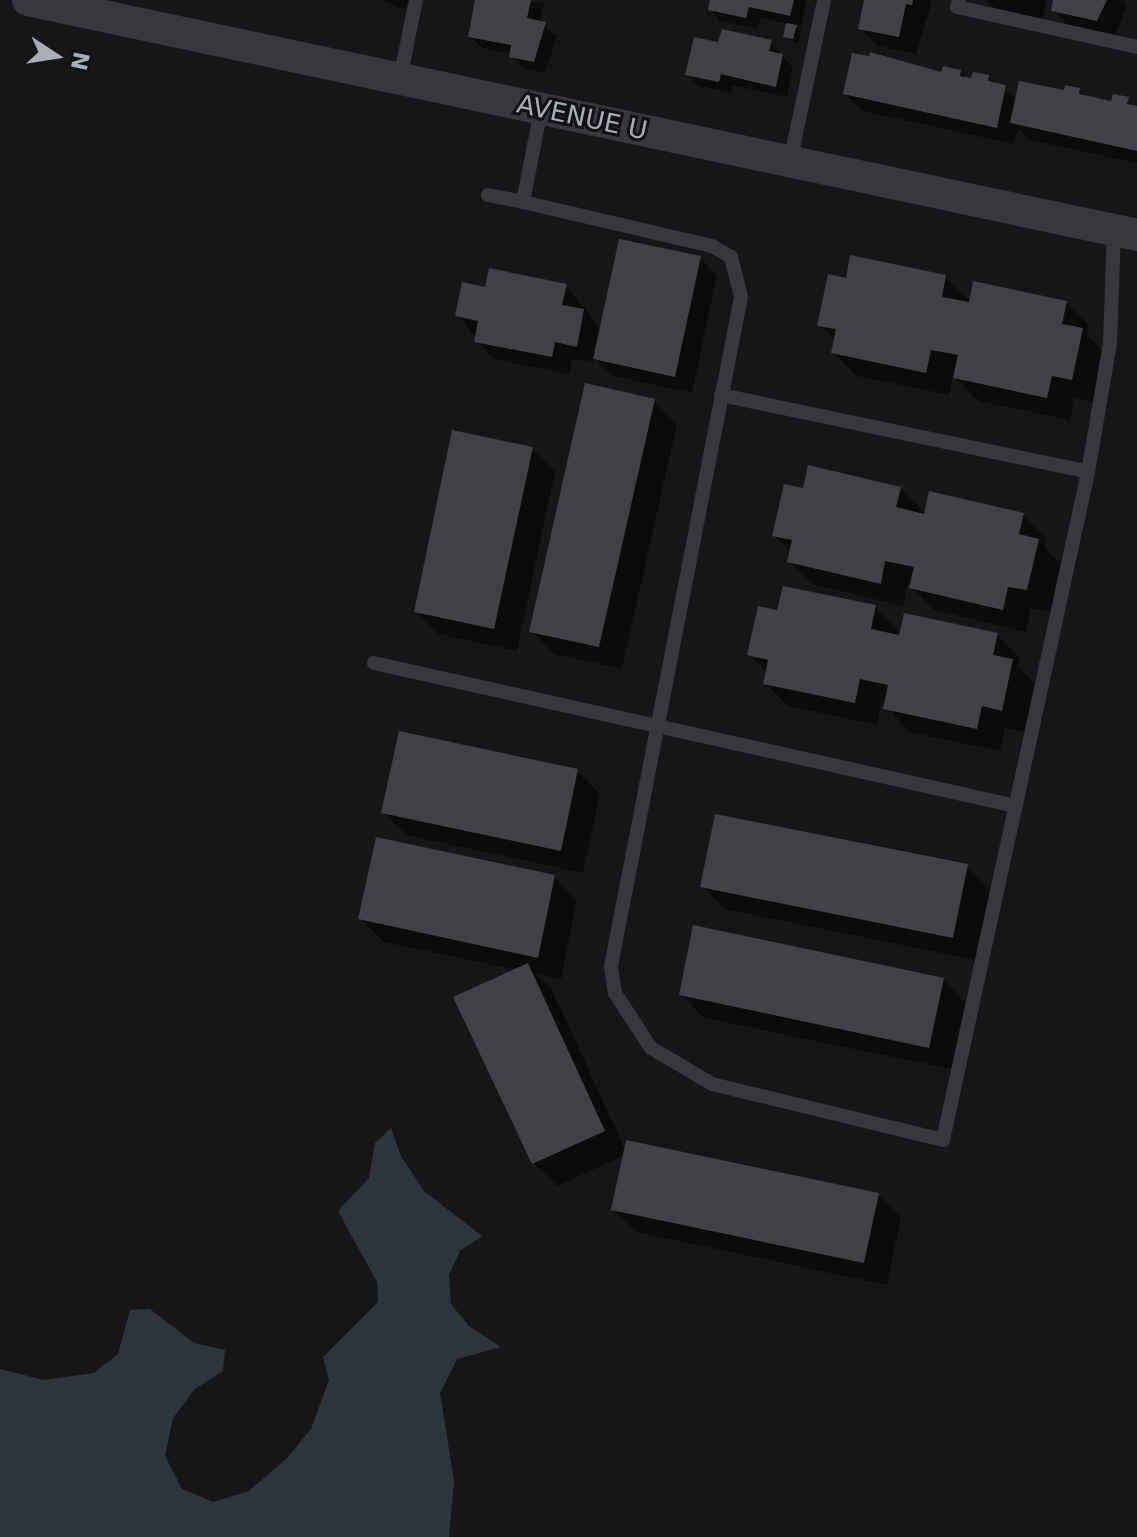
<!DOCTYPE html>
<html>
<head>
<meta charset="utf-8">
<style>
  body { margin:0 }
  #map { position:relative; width:1137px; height:1537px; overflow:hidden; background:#161618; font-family:"DejaVu Sans",sans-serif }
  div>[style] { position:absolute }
  .water>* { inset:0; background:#2c353c }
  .shadow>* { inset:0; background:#0007 }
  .building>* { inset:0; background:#404145 }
  .service>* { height:14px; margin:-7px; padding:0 7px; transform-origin:7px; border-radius:7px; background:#37383d }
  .tertiary>* { height:32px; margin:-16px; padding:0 16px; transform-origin:16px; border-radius:16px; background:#37383d }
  span { translate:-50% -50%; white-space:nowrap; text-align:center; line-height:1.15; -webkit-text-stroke:6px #111113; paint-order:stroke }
  .street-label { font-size:26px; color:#a8adb8 }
  .north { position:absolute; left:16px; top:16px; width:80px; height:80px; -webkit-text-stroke:6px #111113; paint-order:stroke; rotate:102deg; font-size:22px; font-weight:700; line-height:32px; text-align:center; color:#a8adb8 }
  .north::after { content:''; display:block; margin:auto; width:28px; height:36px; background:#a8adb8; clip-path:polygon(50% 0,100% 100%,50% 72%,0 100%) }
</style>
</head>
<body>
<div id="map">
  <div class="water">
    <i style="clip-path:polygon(391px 1128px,401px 1156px,424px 1191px,482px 1236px,460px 1251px,449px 1275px,451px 1304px,469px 1326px,501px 1347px,457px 1359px,440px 1393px,454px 1481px,449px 1537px,0 1537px,0 1369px,44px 1380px,94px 1373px,118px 1354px,130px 1310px,150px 1309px,194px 1343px,225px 1350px,223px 1371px,195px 1389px,173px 1418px,165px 1456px,182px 1489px,213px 1502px,249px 1491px,287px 1458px,311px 1429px,329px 1380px,323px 1357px,378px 1302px,377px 1282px,338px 1211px,369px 1178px,375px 1143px)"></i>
  </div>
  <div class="shadow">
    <i style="clip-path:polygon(380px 0,413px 0,411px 11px)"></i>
    <i style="clip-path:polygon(477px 0,544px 3px,540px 23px,557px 36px,545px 73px,523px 68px,512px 54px,482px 48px,470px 36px)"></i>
    <i style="clip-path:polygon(712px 0,807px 0,801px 27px,794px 25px,801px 32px,798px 44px,785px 37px,788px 24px,760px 18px,758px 29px,721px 21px,710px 9px)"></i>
    <i style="clip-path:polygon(866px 0,932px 0,916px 54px,878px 46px,860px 28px)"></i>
    <i style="clip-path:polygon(986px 0,1047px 0,1042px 22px,999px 13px)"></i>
    <i style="clip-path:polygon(1055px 0,1123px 0,1127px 5px,1115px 37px,1070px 28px,1053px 10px)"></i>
    <i style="clip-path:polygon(771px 42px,793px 68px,787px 97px,732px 85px,731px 93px,699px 86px,687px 74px,720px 45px)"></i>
    <i style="clip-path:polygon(960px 72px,968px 80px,988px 77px,1017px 99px,1079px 90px,1087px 98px,1113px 103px,1114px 97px,1137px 108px,1137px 163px,1030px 140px,1018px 128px,1014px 144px,862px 111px,845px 94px)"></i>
    <i style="clip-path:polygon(700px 258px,717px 276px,692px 393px,613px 376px,595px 359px,594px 363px,572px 359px,569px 374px,493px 359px,458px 315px,487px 289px,566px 286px,601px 329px)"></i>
    <i style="clip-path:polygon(945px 277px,971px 302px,1066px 303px,1089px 326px,1087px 335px,1105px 353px,1095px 402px,1075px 398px,1070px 420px,978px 401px,953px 375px,949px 395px,857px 376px,834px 353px,836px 341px,820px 325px,848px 280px)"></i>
    <i style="clip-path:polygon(654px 401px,677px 424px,622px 669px,555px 654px,532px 631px)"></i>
    <i style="clip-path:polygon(532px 449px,555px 472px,517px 651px,439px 634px,416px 611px)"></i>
    <i style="clip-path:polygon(900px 488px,926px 514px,1023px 515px,1046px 538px,1044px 547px,1061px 564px,1050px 612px,1031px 608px,1026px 632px,934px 610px,908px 584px,903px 606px,812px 584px,789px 561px,791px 552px,774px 536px,804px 490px)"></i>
    <i style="clip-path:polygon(875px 607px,898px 630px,896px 636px,997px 635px,1020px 658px,1018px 667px,1035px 684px,1025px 732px,1005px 728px,1000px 751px,908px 732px,882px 701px,877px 725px,788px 706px,765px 683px,767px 672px,750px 655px,779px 612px)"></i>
    <i style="clip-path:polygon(577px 770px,600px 794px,583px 873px,406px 835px,383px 812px)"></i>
    <i style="clip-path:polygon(967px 866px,990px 889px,976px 960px,725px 909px,702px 886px)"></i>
    <i style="clip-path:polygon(554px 877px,577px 900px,561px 979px,536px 974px,551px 988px,626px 1151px,878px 1195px,901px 1218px,887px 1285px,636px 1232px,613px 1209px,625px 1155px,557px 1186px,534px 1163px,517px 970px,384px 942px,361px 919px)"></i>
    <i style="clip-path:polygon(943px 980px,966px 1003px,952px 1069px,704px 1018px,681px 994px)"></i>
  </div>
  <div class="building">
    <i style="clip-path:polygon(475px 0,531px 0,527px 18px,546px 22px,534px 62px,509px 57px,511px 45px,468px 37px)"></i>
    <i style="clip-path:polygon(710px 0,794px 0,790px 16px,749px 7px,746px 18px,708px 10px)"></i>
    <i style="clip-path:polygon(864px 0,913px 0,912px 5px,906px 4px,899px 37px,858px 29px)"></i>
    <i style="clip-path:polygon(1053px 0,1107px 0,1097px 21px,1051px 11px)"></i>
    <i style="clip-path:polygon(786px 23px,797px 25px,793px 39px,783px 37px)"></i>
    <i style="clip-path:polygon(722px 29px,772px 40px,769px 51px,783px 54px,776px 87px,721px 74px,719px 82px,685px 75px,694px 37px,718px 42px)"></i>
    <i style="clip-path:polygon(870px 52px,941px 72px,943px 66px,961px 70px,960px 76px,971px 78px,973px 72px,989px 75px,988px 81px,1006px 85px,997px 128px,843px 94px,852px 53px,869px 56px)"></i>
    <i style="clip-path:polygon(1019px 81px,1064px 90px,1065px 85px,1080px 88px,1079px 94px,1111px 101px,1113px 94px,1129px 97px,1127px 104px,1137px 106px,1137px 151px,1010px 123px)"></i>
    <i style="clip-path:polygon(619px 239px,701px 256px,675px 377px,593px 359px)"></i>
    <i style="clip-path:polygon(850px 255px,946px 275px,942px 297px,969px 302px,973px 281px,1067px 301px,1062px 324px,1083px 328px,1072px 380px,1052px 376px,1047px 398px,953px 378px,958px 355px,931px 350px,926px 373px,831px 353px,836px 329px,817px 326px,828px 274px,846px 278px)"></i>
    <i style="clip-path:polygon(489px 268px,567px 284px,562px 305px,584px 309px,577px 347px,555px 342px,552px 357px,474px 342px,478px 321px,455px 316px,462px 282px,485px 287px)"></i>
    <i style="clip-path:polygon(585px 383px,655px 399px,599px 647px,529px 632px)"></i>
    <i style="clip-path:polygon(452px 430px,533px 447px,494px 629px,414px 612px)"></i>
    <i style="clip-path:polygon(808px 465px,901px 487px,896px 507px,924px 514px,929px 491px,1024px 513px,1019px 534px,1039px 539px,1027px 590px,1008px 587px,1003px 610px,909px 588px,914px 567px,885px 561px,881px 584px,787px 562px,792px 540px,772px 536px,784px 484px,803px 488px)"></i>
    <i style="clip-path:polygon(783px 586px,876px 605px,871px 629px,899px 635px,904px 613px,998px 633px,993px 655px,1013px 659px,1002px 711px,982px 706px,977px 729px,883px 709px,888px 685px,860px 679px,855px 703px,763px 684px,768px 660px,747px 655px,758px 606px,777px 610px)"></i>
    <i style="clip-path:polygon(399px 731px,578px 769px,561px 851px,381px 813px)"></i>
    <i style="clip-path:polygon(715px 814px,968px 864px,953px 938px,700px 887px)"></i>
    <i style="clip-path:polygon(376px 837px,555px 875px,538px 958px,358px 919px)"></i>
    <i style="clip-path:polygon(693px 925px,944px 978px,929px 1048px,679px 995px)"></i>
    <i style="clip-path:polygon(528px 963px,605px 1131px,532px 1164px,453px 997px)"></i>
    <i style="clip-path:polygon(626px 1140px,879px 1193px,864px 1263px,611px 1210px)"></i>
  </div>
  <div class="service">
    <i style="left:959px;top:0;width:7px;rotate:106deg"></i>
    <i style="left:957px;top:7px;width:184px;rotate:12.5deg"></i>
    <i style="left:400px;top:79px;width:81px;rotate:-78.6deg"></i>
    <i style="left:541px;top:110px;width:94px;rotate:101.1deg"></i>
    <i style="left:523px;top:202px;width:194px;rotate:13.1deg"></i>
    <i style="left:712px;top:246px;width:22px;rotate:30deg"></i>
    <i style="left:731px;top:257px;width:41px;rotate:76deg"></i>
    <i style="left:741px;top:297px;width:682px;rotate:101deg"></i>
    <i style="left:611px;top:966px;width:27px;rotate:82deg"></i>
    <i style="left:615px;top:993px;width:66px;rotate:56.8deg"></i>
    <i style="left:651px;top:1048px;width:71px;rotate:30.5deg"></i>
    <i style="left:712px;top:1084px;width:238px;rotate:13.6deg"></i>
    <i style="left:943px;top:1140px;width:684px;rotate:-77.75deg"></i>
    <i style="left:1088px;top:472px;width:131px;rotate:-80.3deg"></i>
    <i style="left:1110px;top:343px;width:112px;rotate:-88deg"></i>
    <i style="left:790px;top:162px;width:166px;rotate:-78.1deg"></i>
    <i style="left:488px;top:195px;width:36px;rotate:11deg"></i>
    <i style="left:721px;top:395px;width:375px;rotate:11.8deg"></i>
    <i style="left:374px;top:663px;width:658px;rotate:12.56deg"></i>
  </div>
  <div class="tertiary">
    <i style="left:28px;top:0;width:1134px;rotate:11.96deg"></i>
  </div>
  <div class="street-label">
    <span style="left:582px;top:118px;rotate:12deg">AVENUE U</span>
  </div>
  <div class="north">N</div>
</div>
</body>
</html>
